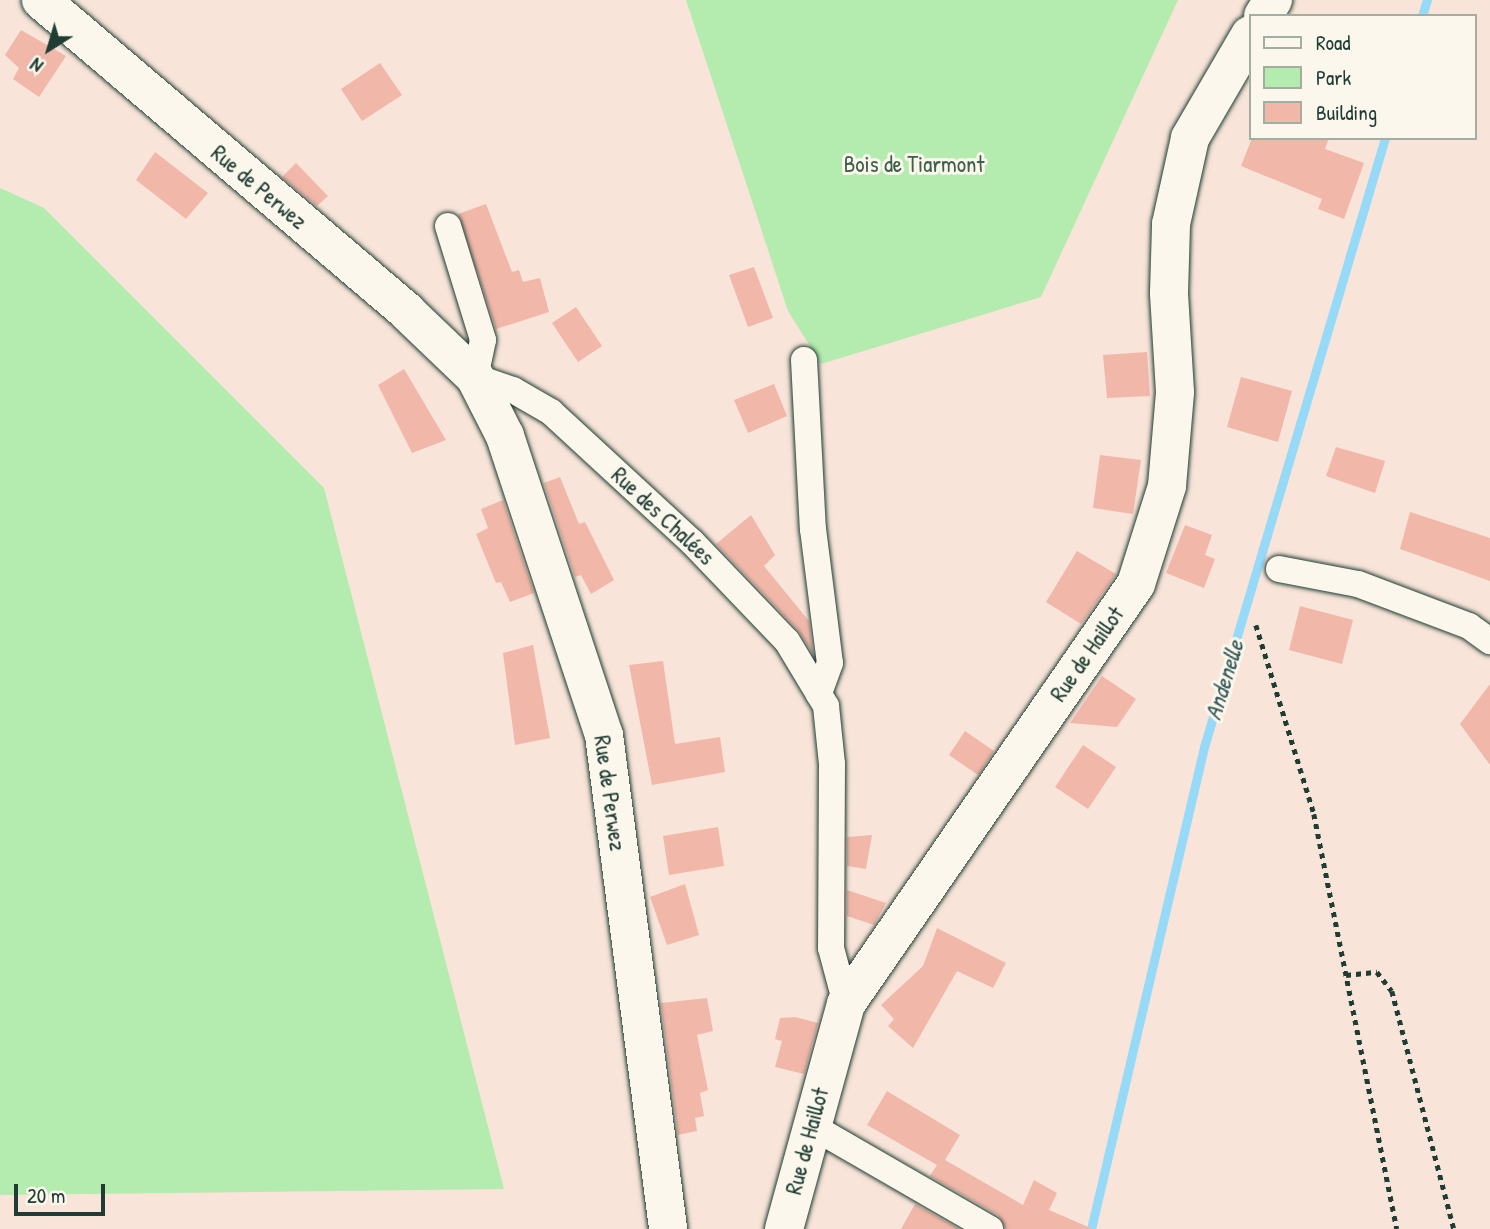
<!DOCTYPE html>
<html>
<head>
<meta charset="utf-8">
<style>
  body { margin:0 }
  #map { position:relative; width:1490px; height:1229px; overflow:hidden; background:#f8e4d8; font-family:"Patrick Hand",sans-serif }
  div>[style] { position:absolute }
  .green>* { inset:0; background:#b4ebae }
  .stream>* { height:9px; margin:-4.5px; padding:0 4.5px; transform-origin:4.5px; border-radius:4.5px; background:#96daf8 }
  .building>* { inset:0; background:#f1b8a9 }
  .path>* { height:4.5px; margin-top:-2.25px; transform-origin:0; background:repeating-linear-gradient(90deg,#1f3d34 0 5px,transparent 0 10px) }
  .roads { filter:drop-shadow(0 0 2px #1f3d34) drop-shadow(0 0 2px #1f3d34) }
  .street>* { height:26px; margin:-13px; padding:0 13px; transform-origin:13px; border-radius:13px; background:#fbf7ec }
  .secondary>* { height:38px; margin:-19px; padding:0 19px; transform-origin:19px; border-radius:19px; background:#fbf7ec }
  span { translate:-50% -50%; white-space:nowrap; text-align:center; line-height:1.15; -webkit-text-stroke:6px #fbf7ec; paint-order:stroke }
  .park-label { font-size:23px; color:#3d604c }
  .street-label { font-size:23px; color:#1f3d34 }
  .water-label { font-size:24px; color:#375c5b; font-style:italic }
  .legend { position:absolute; left:1249px; top:14px; width:228px; height:126px; box-sizing:border-box; background:#fbf7ec; border:2px solid #a3ada2; margin:0; padding:9px 12px; list-style:none; font-size:21px; color:#1f3d34 }
  .legend li { display:flex; align-items:center; gap:14px; height:35px }
  .legend b { width:35px; border:2px solid #a3ada2 }
  .north { position:absolute; left:14px; top:14px; width:70px; height:70px; -webkit-text-stroke:5px #fbf7ec; paint-order:stroke; rotate:217deg; font-size:19px; font-weight:700; line-height:28px; text-align:center; color:#1f3d34 }
  .north::after { content:''; display:block; margin:auto; width:24px; height:32px; background:#1f3d34; clip-path:polygon(50% 0,100% 100%,50% 72%,0 100%) }
  .scale { position:absolute; left:14px; top:1184px; width:91px; height:32px; box-sizing:border-box; border:4px solid #1f3d34; border-top:0; padding-left:9px; font-size:21px; line-height:24px; white-space:nowrap; color:#1f3d34; -webkit-text-stroke:5px #fbf7ec; paint-order:stroke }
</style>
</head>
<body>
<div id="map">
  <div class="green">
    <i style="clip-path:polygon(686px 0,1178px 0,1041px 297px,821px 364px,788px 311px)"></i>
    <i style="clip-path:polygon(0 188px,44px 208px,324px 488px,504px 1189px,0 1195px)"></i>
  </div>
  <div class="stream">
    <i style="left:1422px;top:16px;width:17px;rotate:-73deg"></i>
    <i style="left:1091px;top:1229px;width:495px;rotate:-76.8deg"></i>
    <i style="left:1204px;top:747px;width:635px;rotate:-73.45deg"></i>
  </div>
  <div class="building">
    <i style="clip-path:polygon(21px 30px,66px 56px,39px 97px,13px 79px,19px 68px,5px 55px)"></i>
    <i style="clip-path:polygon(380px 63px,402px 95px,362px 121px,341px 89px)"></i>
    <i style="clip-path:polygon(1252px 138px,1329px 138px,1325px 149px,1364px 163px,1344px 219px,1318px 209px,1322px 199px,1241px 166px)"></i>
    <i style="clip-path:polygon(155px 152px,208px 193px,186px 219px,136px 180px)"></i>
    <i style="clip-path:polygon(296px 163px,328px 196px,317px 206px,282px 177px)"></i>
    <i style="clip-path:polygon(486px 204px,512px 272px,519px 270px,523px 282px,540px 278px,549px 312px,496px 329px,458px 214px)"></i>
    <i style="clip-path:polygon(754px 267px,773px 318px,748px 327px,729px 275px)"></i>
    <i style="clip-path:polygon(576px 307px,602px 346px,578px 362px,552px 323px)"></i>
    <i style="clip-path:polygon(1147px 352px,1150px 396px,1107px 398px,1103px 355px)"></i>
    <i style="clip-path:polygon(404px 369px,446px 440px,412px 453px,378px 385px)"></i>
    <i style="clip-path:polygon(1241px 377px,1292px 391px,1278px 442px,1227px 427px)"></i>
    <i style="clip-path:polygon(774px 384px,787px 416px,748px 433px,734px 400px)"></i>
    <i style="clip-path:polygon(1336px 447px,1385px 461px,1375px 493px,1326px 476px)"></i>
    <i style="clip-path:polygon(1100px 455px,1141px 460px,1133px 514px,1093px 508px)"></i>
    <i style="clip-path:polygon(560px 477px,579px 524px,585px 522px,614px 580px,591px 594px,581px 575px,575px 577px,544px 483px)"></i>
    <i style="clip-path:polygon(503px 500px,534px 593px,510px 602px,501px 582px,496px 583px,476px 534px,488px 528px,481px 509px)"></i>
    <i style="clip-path:polygon(1410px 512px,1490px 538px,1490px 581px,1400px 549px)"></i>
    <i style="clip-path:polygon(751px 515px,775px 555px,764px 566px,809px 621px,813px 654px,798px 630px,716px 544px)"></i>
    <i style="clip-path:polygon(1185px 525px,1212px 535px,1205px 555px,1215px 559px,1204px 588px,1166px 573px)"></i>
    <i style="clip-path:polygon(1077px 551px,1116px 574px,1081px 624px,1046px 602px)"></i>
    <i style="clip-path:polygon(1300px 606px,1353px 620px,1342px 664px,1289px 650px)"></i>
    <i style="clip-path:polygon(533px 645px,550px 738px,515px 745px,503px 653px)"></i>
    <i style="clip-path:polygon(663px 661px,675px 744px,720px 737px,725px 772px,652px 785px,629px 665px)"></i>
    <i style="clip-path:polygon(1102px 676px,1136px 699px,1117px 727px,1070px 723px)"></i>
    <i style="clip-path:polygon(1490px 684px,1490px 765px,1460px 724px)"></i>
    <i style="clip-path:polygon(965px 731px,994px 751px,978px 775px,949px 755px)"></i>
    <i style="clip-path:polygon(1083px 745px,1116px 767px,1088px 809px,1055px 787px)"></i>
    <i style="clip-path:polygon(718px 827px,724px 866px,669px 875px,663px 836px)"></i>
    <i style="clip-path:polygon(872px 835px,866px 869px,847px 866px,847px 837px)"></i>
    <i style="clip-path:polygon(685px 884px,699px 935px,667px 945px,650px 897px)"></i>
    <i style="clip-path:polygon(847px 890px,886px 903px,874px 925px,847px 916px)"></i>
    <i style="clip-path:polygon(937px 928px,1006px 963px,993px 988px,957px 971px,913px 1048px,888px 1026px,894px 1019px,881px 1005px,923px 966px)"></i>
    <i style="clip-path:polygon(707px 998px,713px 1031px,697px 1035px,708px 1090px,700px 1093px,704px 1116px,695px 1118px,697px 1131px,678px 1135px,661px 1003px)"></i>
    <i style="clip-path:polygon(795px 1017px,818px 1023px,804px 1074px,775px 1067px,782px 1041px,775px 1039px,780px 1018px)"></i>
    <i style="clip-path:polygon(887px 1091px,960px 1135px,945px 1160px,1023px 1205px,1034px 1180px,1057px 1193px,1049px 1210px,1093px 1229px,1006px 1229px,998px 1215px,930px 1176px,937px 1165px,867px 1125px)"></i>
    <i style="clip-path:polygon(915px 1204px,959px 1229px,901px 1229px)"></i>
  </div>
  <div class="path">
    <i style="left:1256px;top:625px;width:198px;rotate:72.9deg"></i>
    <i style="left:1314px;top:814px;width:423px;rotate:78.7deg"></i>
    <i style="left:1346px;top:975px;width:31px;rotate:-6deg"></i>
    <i style="left:1377px;top:972px;width:24px;rotate:52deg"></i>
    <i style="left:1392px;top:991px;width:246px;rotate:75.4deg"></i>
  </div>
  <div class="roads">
    <div class="street">
      <i style="left:448px;top:226px;width:119px;rotate:72.9deg"></i>
      <i style="left:483px;top:340px;width:38px;rotate:102deg"></i>
      <i style="left:475px;top:377px;width:40px;rotate:18.9deg"></i>
      <i style="left:513px;top:390px;width:44px;rotate:30.1deg"></i>
      <i style="left:551px;top:412px;width:192px;rotate:42.7deg"></i>
      <i style="left:692px;top:542px;width:137px;rotate:46.2deg"></i>
      <i style="left:787px;top:641px;width:76px;rotate:59deg"></i>
      <i style="left:826px;top:706px;width:58px;rotate:84.1deg"></i>
      <i style="left:832px;top:764px;width:184px;rotate:90.3deg"></i>
      <i style="left:831px;top:948px;width:58px;rotate:75deg"></i>
      <i style="left:804px;top:360px;width:169px;rotate:87deg"></i>
      <i style="left:813px;top:529px;width:135px;rotate:82.8deg"></i>
      <i style="left:830px;top:663px;width:33px;rotate:110deg"></i>
      <i style="left:1279px;top:569px;width:80px;rotate:10.8deg"></i>
      <i style="left:1358px;top:584px;width:119px;rotate:20.7deg"></i>
      <i style="left:1469px;top:626px;width:26px;rotate:36deg"></i>
      <i style="left:810px;top:1125px;width:208px;rotate:30deg"></i>
    </div>
    <div class="secondary">
      <i style="left:41px;top:0;width:481px;rotate:40.4deg"></i>
      <i style="left:407px;top:312px;width:94px;rotate:43.7deg"></i>
      <i style="left:475px;top:377px;width:66px;rotate:63deg"></i>
      <i style="left:505px;top:436px;width:315px;rotate:71.7deg"></i>
      <i style="left:604px;top:735px;width:498px;rotate:82.6deg"></i>
      <i style="left:1263px;top:16px;width:19px;rotate:-58deg"></i>
      <i style="left:784px;top:1229px;width:233px;rotate:-74.6deg"></i>
      <i style="left:846px;top:1004px;width:510px;rotate:-55.38deg"></i>
      <i style="left:1136px;top:584px;width:103px;rotate:-72.4deg"></i>
      <i style="left:1167px;top:486px;width:94px;rotate:-85.1deg"></i>
      <i style="left:1175px;top:392px;width:99px;rotate:-93.5deg"></i>
      <i style="left:1169px;top:293px;width:69px;rotate:-88.3deg"></i>
      <i style="left:1171px;top:224px;width:88px;rotate:-77.5deg"></i>
      <i style="left:1190px;top:138px;width:119px;rotate:-59.8deg"></i>
    </div>
  </div>
  <div class="park-label">
    <span style="left:914px;top:164px">Bois de Tiarmont</span>
  </div>
  <div class="street-label">
    <span style="left:259px;top:187px;rotate:40deg">Rue de Perwez</span>
    <span style="left:663px;top:516px;rotate:43deg">Rue des Chalées</span>
    <span style="left:1087px;top:654px;rotate:-55deg">Rue de Haillot</span>
    <span style="left:610px;top:793px;rotate:82deg">Rue de Perwez</span>
    <span style="left:807px;top:1141px;rotate:-75deg">Rue de Haillot</span>
  </div>
  <div class="water-label">
    <span style="left:1224px;top:680px;rotate:-73deg">Andenelle</span>
  </div>
  <ul class="legend">
  <li><b style="height:9px;background:#fbf7ec"></b>Road</li>
  <li><b style="height:19px;background:#b4ebae"></b>Park</li>
  <li><b style="height:19px;background:#f1b8a9"></b>Building</li>
  </ul>
  <div class="north">N</div>
  <div class="scale">20 m</div>
</div>
</body>
</html>
